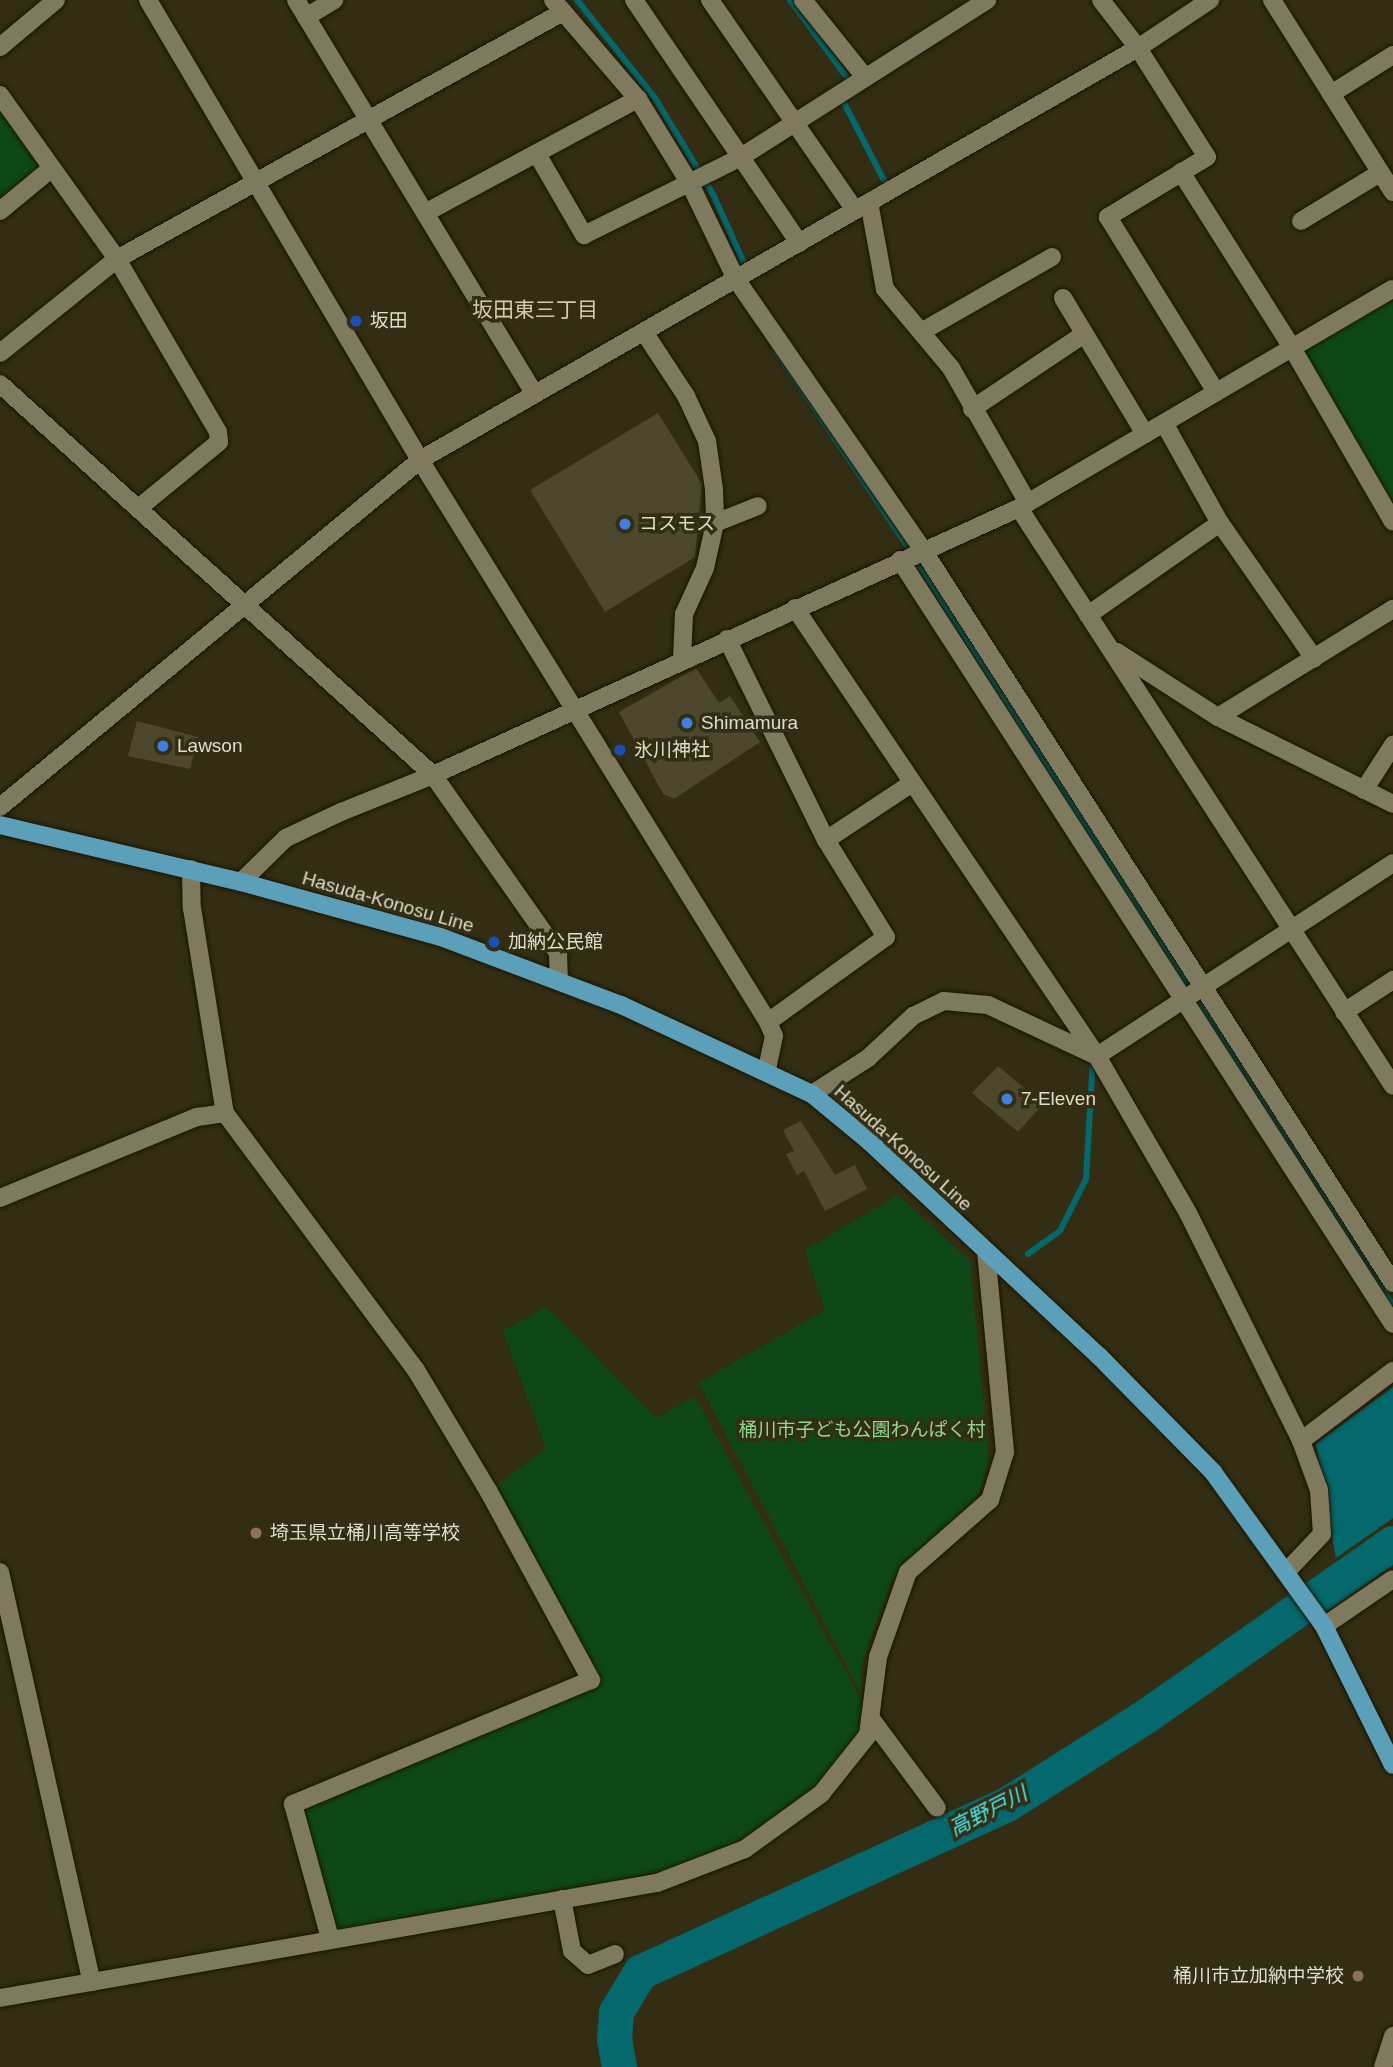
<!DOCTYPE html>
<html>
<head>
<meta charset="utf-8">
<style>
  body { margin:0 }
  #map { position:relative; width:1393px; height:2067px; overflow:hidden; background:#332e13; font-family:Arial,"Noto Sans JP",sans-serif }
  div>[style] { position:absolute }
  .green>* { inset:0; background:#0e4818 }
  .water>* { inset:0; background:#05686c }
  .stream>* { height:6px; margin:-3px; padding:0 3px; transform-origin:3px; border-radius:3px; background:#05686c }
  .river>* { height:35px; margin:-17.5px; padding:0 17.5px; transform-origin:17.5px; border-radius:17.5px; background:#05686c }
  .building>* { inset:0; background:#4d472d }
  .roads { filter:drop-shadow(0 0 2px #1a1600) drop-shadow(0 0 2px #1a1600) }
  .minor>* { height:18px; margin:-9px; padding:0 9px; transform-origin:9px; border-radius:9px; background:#7f7a5d }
  .major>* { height:18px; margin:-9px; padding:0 9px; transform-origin:9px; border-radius:9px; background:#5c9fb8 }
  .dots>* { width:19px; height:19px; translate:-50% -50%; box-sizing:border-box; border:4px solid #332e13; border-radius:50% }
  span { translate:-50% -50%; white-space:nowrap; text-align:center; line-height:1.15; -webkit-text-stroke:7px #332e13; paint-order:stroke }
  .poi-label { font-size:19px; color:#dfddcd }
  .left { translate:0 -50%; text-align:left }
  .right { translate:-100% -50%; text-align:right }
  .street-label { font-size:19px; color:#dfddcd }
  .park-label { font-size:19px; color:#89d78d }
  .neighbourhood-label { font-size:21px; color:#d1cbac }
  .water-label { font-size:21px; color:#47e7ed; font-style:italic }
</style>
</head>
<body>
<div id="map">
  <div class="green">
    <i style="clip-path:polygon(0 95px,52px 168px,0 211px)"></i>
    <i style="clip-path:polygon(1393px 295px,1393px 524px,1291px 346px)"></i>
    <i style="clip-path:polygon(898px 1195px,970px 1261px,989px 1462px,973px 1510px,891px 1582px,861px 1666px,862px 1695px,699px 1383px,825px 1310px,805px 1250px)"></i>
    <i style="clip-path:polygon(546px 1307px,656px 1418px,695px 1397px,872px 1720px,821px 1794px,696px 1879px,330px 1938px,293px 1804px,591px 1680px,489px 1492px,546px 1448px,503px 1331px)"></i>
  </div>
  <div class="water">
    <i style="clip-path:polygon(1393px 1387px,1393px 1518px,1336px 1558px,1316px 1444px)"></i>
  </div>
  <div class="stream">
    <i style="left:577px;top:0;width:125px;rotate:51.5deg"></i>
    <i style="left:655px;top:98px;width:112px;rotate:58.9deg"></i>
    <i style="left:713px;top:194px;width:73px;rotate:65.9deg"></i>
    <i style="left:743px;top:261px;width:13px;rotate:122deg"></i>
    <i style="left:790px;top:0;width:103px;rotate:53.7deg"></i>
    <i style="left:841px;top:97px;width:102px;rotate:62.7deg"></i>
    <i style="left:775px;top:350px;width:223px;rotate:56deg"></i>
    <i style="left:900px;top:535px;width:915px;rotate:57.4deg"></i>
    <i style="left:1028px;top:1254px;width:39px;rotate:-36deg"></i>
    <i style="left:1060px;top:1231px;width:58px;rotate:-63.4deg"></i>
    <i style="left:1086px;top:1179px;width:121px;rotate:-86.7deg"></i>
  </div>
  <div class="river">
    <i style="left:619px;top:2067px;width:27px;rotate:-100deg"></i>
    <i style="left:614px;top:2040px;width:28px;rotate:-86deg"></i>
    <i style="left:616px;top:2012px;width:47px;rotate:-59deg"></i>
    <i style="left:640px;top:1972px;width:404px;rotate:-24.6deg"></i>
    <i style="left:1007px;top:1804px;width:166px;rotate:-32.4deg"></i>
    <i style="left:1147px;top:1715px;width:300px;rotate:-35deg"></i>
  </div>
  <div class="building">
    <i style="clip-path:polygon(658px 413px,702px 484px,695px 557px,605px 612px,530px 490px)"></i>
    <i style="clip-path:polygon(696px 668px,719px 703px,730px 696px,760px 742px,674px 799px,663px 794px,619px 712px)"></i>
    <i style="clip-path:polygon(137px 721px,198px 737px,190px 769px,128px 756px)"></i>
    <i style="clip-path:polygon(998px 1066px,1043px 1104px,1018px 1132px,972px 1093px)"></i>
    <i style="clip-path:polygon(801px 1121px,835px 1175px,855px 1165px,867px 1189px,825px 1211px,804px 1171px,797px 1175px,786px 1154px,794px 1151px,783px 1130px)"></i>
  </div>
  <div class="roads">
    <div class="minor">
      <i style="left:148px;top:0;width:534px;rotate:59.4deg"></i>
      <i style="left:420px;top:460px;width:661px;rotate:58.23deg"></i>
      <i style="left:768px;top:1022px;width:15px;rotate:67deg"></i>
      <i style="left:774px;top:1036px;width:35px;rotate:102deg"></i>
      <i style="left:296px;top:0;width:461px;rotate:58.8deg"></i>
      <i style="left:553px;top:0;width:130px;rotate:49.4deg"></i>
      <i style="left:638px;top:99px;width:100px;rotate:58.5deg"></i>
      <i style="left:690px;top:184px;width:106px;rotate:64.2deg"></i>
      <i style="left:736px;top:279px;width:329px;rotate:55.4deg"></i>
      <i style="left:923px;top:550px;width:871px;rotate:57.33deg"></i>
      <i style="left:634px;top:0;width:294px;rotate:55.8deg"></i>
      <i style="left:710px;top:0;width:255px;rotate:55.4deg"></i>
      <i style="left:803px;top:0;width:97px;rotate:51.2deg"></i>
      <i style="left:1101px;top:0;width:61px;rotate:52.4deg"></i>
      <i style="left:1138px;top:48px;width:129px;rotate:57.7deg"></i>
      <i style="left:1207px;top:157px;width:116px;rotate:148.8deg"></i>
      <i style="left:1108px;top:217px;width:206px;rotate:58.3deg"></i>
      <i style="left:1272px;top:0;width:227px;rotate:57.8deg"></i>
      <i style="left:306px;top:17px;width:33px;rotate:-31deg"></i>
      <i style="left:0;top:47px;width:73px;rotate:-40deg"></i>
      <i style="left:1331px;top:94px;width:73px;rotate:-32.2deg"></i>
      <i style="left:0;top:95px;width:201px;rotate:54.5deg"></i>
      <i style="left:117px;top:259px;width:200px;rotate:59.7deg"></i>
      <i style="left:218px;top:432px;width:10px;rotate:84deg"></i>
      <i style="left:219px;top:442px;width:102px;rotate:140.6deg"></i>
      <i style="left:537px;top:154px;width:94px;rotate:59.9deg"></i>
      <i style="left:584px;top:235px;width:175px;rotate:-26.4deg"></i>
      <i style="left:741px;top:157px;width:292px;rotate:-32.5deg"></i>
      <i style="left:1181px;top:172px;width:206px;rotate:57.7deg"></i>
      <i style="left:1291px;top:346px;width:203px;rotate:59.9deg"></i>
      <i style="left:869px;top:202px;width:88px;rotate:79.6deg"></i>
      <i style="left:885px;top:289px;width:103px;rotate:50.1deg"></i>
      <i style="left:951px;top:368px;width:155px;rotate:60.3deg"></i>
      <i style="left:0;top:211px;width:67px;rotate:-39.6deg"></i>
      <i style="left:425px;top:213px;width:242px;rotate:-28.2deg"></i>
      <i style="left:1301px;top:221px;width:92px;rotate:-31.3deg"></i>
      <i style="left:1063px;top:298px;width:159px;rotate:58.9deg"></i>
      <i style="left:644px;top:332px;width:77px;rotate:56.7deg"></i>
      <i style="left:686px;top:396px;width:50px;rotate:65deg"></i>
      <i style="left:707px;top:441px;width:49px;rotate:81.7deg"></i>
      <i style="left:714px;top:489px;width:34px;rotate:88deg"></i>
      <i style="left:715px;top:523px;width:46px;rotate:102.5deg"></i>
      <i style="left:705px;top:568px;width:51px;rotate:114.5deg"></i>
      <i style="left:684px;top:614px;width:45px;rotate:92.5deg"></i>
      <i style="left:921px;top:332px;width:151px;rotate:-29.8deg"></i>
      <i style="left:0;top:353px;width:150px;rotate:-38.8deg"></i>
      <i style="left:117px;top:259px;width:510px;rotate:-28.98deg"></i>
      <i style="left:0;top:384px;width:583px;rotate:42.08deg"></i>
      <i style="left:433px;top:775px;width:218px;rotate:54.9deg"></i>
      <i style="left:558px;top:953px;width:27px;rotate:88deg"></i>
      <i style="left:972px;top:409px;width:135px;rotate:-33.8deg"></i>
      <i style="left:1164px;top:423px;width:115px;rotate:60.8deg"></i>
      <i style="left:1220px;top:523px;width:165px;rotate:55.2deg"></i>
      <i style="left:1019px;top:508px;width:688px;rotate:57.09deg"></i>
      <i style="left:715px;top:523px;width:46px;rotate:-21.6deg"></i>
      <i style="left:900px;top:560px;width:909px;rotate:57.17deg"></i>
      <i style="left:795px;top:608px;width:540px;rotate:56.02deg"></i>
      <i style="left:1097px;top:1056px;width:181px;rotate:59.9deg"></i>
      <i style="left:1188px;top:1213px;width:254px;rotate:63.6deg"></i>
      <i style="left:1301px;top:1441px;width:52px;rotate:69.8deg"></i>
      <i style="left:1319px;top:1490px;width:44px;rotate:86.1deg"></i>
      <i style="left:1322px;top:1534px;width:50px;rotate:133.4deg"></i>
      <i style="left:1088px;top:615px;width:161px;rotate:-34.9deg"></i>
      <i style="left:727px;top:639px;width:224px;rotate:63.8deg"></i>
      <i style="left:826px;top:840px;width:114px;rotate:58.3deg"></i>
      <i style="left:886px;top:937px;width:145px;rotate:144.2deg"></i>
      <i style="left:1117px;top:652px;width:120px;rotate:32.8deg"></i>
      <i style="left:1218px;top:717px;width:195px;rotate:26.4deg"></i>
      <i style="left:1218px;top:717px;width:206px;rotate:-31.7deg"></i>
      <i style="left:1364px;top:790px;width:54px;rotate:-57.2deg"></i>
      <i style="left:0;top:807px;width:545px;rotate:-39.56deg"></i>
      <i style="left:420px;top:460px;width:828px;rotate:-29.85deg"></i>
      <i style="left:1138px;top:48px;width:87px;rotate:-33.7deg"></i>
      <i style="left:826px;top:840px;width:102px;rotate:-33.4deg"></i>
      <i style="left:191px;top:869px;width:39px;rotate:89deg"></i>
      <i style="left:192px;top:908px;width:208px;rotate:80.9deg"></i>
      <i style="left:225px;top:1113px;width:320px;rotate:53.4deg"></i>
      <i style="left:416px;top:1370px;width:142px;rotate:59.1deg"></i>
      <i style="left:489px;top:1492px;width:214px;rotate:61.5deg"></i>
      <i style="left:591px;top:1680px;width:323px;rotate:157.4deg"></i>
      <i style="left:293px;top:1804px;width:139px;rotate:74.6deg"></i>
      <i style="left:241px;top:882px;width:63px;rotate:-44.4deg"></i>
      <i style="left:286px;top:838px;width:61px;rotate:-25.3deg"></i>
      <i style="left:341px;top:812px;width:99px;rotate:-21.9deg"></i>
      <i style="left:433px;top:775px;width:644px;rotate:-24.5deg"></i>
      <i style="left:1019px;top:508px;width:433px;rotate:-30.4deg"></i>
      <i style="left:1344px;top:1012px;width:59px;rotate:-33.1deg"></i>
      <i style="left:1097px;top:1056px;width:353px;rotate:-33.1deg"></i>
      <i style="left:812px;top:1094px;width:67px;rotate:-32.7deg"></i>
      <i style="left:868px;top:1058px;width:62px;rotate:-43deg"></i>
      <i style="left:913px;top:1016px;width:34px;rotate:-26deg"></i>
      <i style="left:944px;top:1001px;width:44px;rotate:5.2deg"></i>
      <i style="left:988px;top:1005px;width:120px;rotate:25.1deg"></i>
      <i style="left:0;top:1198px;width:213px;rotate:-22.4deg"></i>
      <i style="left:197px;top:1117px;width:28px;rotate:-8deg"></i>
      <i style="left:1301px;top:1441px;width:116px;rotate:-37.3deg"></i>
      <i style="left:0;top:1572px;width:420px;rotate:77.4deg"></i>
      <i style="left:1324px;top:1626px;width:83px;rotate:-34.3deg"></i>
      <i style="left:872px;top:1720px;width:109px;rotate:53.5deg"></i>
      <i style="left:562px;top:1899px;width:53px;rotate:79.1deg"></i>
      <i style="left:572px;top:1951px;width:21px;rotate:41deg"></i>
      <i style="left:588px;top:1965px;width:29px;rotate:-22deg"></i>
      <i style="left:0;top:1998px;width:667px;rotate:-9.93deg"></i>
      <i style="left:657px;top:1883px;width:94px;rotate:-21.1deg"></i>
      <i style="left:745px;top:1849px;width:94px;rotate:-35.9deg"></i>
      <i style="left:821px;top:1794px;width:75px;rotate:-51.5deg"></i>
      <i style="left:868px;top:1735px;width:79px;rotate:-82.7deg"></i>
      <i style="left:878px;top:1657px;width:90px;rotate:-70.6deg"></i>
      <i style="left:908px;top:1572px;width:109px;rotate:-41.3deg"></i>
      <i style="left:990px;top:1500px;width:50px;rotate:-72.6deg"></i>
      <i style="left:1005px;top:1452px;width:201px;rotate:-95.4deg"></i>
      <i style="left:1383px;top:2067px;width:33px;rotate:-72deg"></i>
    </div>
    <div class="major">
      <i style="left:0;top:825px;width:248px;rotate:13.3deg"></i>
      <i style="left:241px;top:882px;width:207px;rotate:15.4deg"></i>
      <i style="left:441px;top:937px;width:192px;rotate:20.7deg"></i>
      <i style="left:621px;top:1005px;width:211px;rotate:25deg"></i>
      <i style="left:812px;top:1094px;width:75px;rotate:39.6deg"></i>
      <i style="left:870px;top:1142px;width:313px;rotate:43.1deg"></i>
      <i style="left:1099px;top:1356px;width:163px;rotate:45.5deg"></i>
      <i style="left:1213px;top:1472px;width:190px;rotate:54.2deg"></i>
      <i style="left:1324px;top:1626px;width:155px;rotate:63.6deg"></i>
    </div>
  </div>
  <div class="dots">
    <i style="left:356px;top:321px;background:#1a4fb4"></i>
    <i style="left:625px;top:524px;background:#3f7fe0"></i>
    <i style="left:687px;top:723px;background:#3f7fe0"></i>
    <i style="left:163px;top:746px;background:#3f7fe0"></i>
    <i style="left:620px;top:750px;background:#1a4fb4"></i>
    <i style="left:494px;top:942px;background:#1a4fb4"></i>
    <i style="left:1007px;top:1099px;background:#3f7fe0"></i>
    <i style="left:256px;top:1533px;background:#8d6e63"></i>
    <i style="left:1358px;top:1976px;background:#8d6e63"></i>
  </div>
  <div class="poi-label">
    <span class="left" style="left:370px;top:321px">坂田</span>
    <span class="left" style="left:639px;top:524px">コスモス</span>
    <span class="left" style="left:701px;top:723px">Shimamura</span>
    <span class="left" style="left:177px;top:746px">Lawson</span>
    <span class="left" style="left:634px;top:750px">氷川神社</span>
    <span class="left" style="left:508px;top:942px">加納公民館</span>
    <span class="left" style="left:1021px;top:1099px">7-Eleven</span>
    <span class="left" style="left:270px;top:1533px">埼玉県立桶川高等学校</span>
    <span class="right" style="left:1344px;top:1976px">桶川市立加納中学校</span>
  </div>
  <div class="street-label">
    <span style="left:388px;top:902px;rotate:16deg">Hasuda-Konosu Line</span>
    <span style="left:903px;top:1148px;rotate:42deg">Hasuda-Konosu Line</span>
  </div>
  <div class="park-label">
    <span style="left:862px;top:1430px">桶川市子ども公園わんぱく村</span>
  </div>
  <div class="neighbourhood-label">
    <span style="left:535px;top:310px">坂田東三丁目</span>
  </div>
  <div class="water-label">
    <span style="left:988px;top:1811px;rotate:-27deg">高野戸川</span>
  </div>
</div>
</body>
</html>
